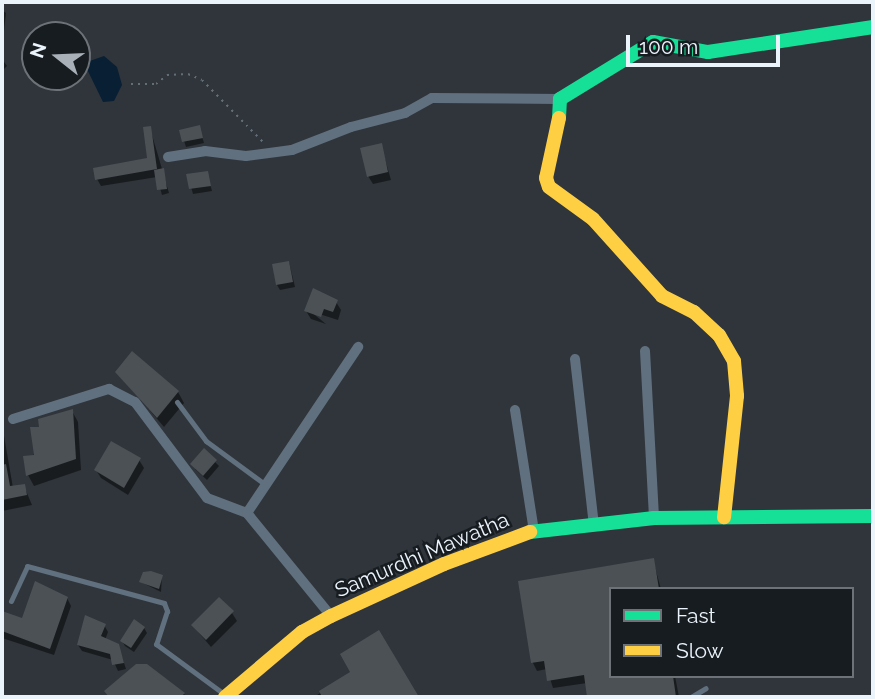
<!DOCTYPE html>
<html>
<head>
<meta charset="utf-8">
<style>
  body { margin:0 }
  #map { position:relative; width:875px; height:699px; overflow:hidden; background:#2f353b; font-family:Raleway,sans-serif }
  div>[style] { position:absolute }
  .water>* { inset:0; background:#081f34 }
  .shadow>* { inset:0; background:#0007 }
  .building>* { inset:0; background:#4c5156 }
  .path>* { height:2px; margin-top:-1px; transform-origin:0; background:repeating-linear-gradient(90deg,#646e77 0 2px,transparent 0 7px) }
  .lane>* { height:5px; margin:-2.5px; padding:0 2.5px; transform-origin:2.5px; border-radius:2.5px; background:#61707e }
  .street>* { height:10px; margin:-5px; padding:0 5px; transform-origin:5px; border-radius:5px; background:#61707e }
  .fast>* { height:14px; margin:-7px; padding:0 7px; transform-origin:7px; border-radius:7px; background:#16e098 }
  .slow>* { height:14px; margin:-7px; padding:0 7px; transform-origin:7px; border-radius:7px; background:#ffcf43 }
  span { translate:-50% -50%; white-space:nowrap; text-align:center; line-height:1.15; -webkit-text-stroke:5px #171c21; paint-order:stroke }
  .street-label { font-size:21px; color:#ebf3fb }
  .frame { position:absolute; inset:0; border:4px solid #ebf3fb; pointer-events:none }
  .legend { position:absolute; left:609px; top:587px; width:245px; height:91px; box-sizing:border-box; background:#171c21; border:2px solid #6c7278; margin:0; padding:9px 12px; list-style:none; font-size:21px; color:#ebf3fb }
  .legend li { display:flex; align-items:center; gap:14px; height:35px }
  .legend b { width:35px; border:2px solid #6c7278 }
  .north { position:absolute; left:21px; top:21px; width:70px; height:70px; box-sizing:border-box; background:#171c21; border:2px solid #6c7278; border-radius:50%; rotate:288deg; font-size:19px; font-weight:700; line-height:28px; text-align:center; color:#ebf3fb }
  .north::after { content:''; display:block; margin:auto; width:24px; height:32px; background:#a9b0b8; clip-path:polygon(50% 0,100% 100%,50% 72%,0 100%) }
  .scale { position:absolute; left:626px; top:35px; width:154px; height:32px; box-sizing:border-box; border:4px solid #ebf3fb; border-top:0; padding-left:9px; font-size:21px; line-height:24px; white-space:nowrap; color:#ebf3fb; -webkit-text-stroke:5px #171c21; paint-order:stroke }
</style>
</head>
<body>
<div id="map">
  <div class="water">
    <i style="clip-path:polygon(104px 56px,117px 67px,122px 85px,114px 101px,103px 102px,84px 63px)"></i>
  </div>
  <div class="shadow">
    <i style="clip-path:polygon(2px 10px,6px 13px,2px 48px)"></i>
    <i style="clip-path:polygon(2px 59px,7px 66px,2px 71px)"></i>
    <i style="clip-path:polygon(199px 127px,204px 143px,186px 147px,181px 131px)"></i>
    <i style="clip-path:polygon(150px 128px,169px 193px,162px 195px,157px 177px,101px 186px,97px 179px,149px 160px)"></i>
    <i style="clip-path:polygon(381px 145px,391px 180px,373px 184px,368px 176px)"></i>
    <i style="clip-path:polygon(207px 173px,212px 191px,193px 194px,188px 176px)"></i>
    <i style="clip-path:polygon(289px 262px,295px 287px,280px 290px,277px 285px)"></i>
    <i style="clip-path:polygon(336px 302px,341px 310px,338px 320px,310px 311px,326px 324px,311px 319px,306px 311px)"></i>
    <i style="clip-path:polygon(117px 372px,178px 392px,184px 403px,164px 427px)"></i>
    <i style="clip-path:polygon(72px 411px,78px 422px,81px 470px,34px 486px,28px 475px,41px 428px)"></i>
    <i style="clip-path:polygon(2px 424px,13px 488px,24px 486px,32px 505px,2px 511px)"></i>
    <i style="clip-path:polygon(204px 451px,219px 466px,207px 480px,195px 469px)"></i>
    <i style="clip-path:polygon(139px 460px,144px 468px,128px 495px,101px 478px,96px 470px)"></i>
    <i style="clip-path:polygon(653px 560px,661px 589px,611px 589px,611px 676px,675px 676px,679px 697px,589px 697px,587px 683px,553px 688px,547px 669px,537px 671px,533px 663px,520px 582px)"></i>
    <i style="clip-path:polygon(162px 576px,161px 592px,141px 582px)"></i>
    <i style="clip-path:polygon(67px 598px,71px 606px,54px 655px,2px 638px,2px 613px,23px 620px)"></i>
    <i style="clip-path:polygon(232px 613px,237px 621px,211px 647px,193px 626px)"></i>
    <i style="clip-path:polygon(104px 625px,108px 632px,105px 640px,118px 645px,126px 669px,118px 671px,113px 660px,82px 651px,78px 645px)"></i>
    <i style="clip-path:polygon(144px 628px,147px 633px,134px 652px,125px 646px,122px 641px)"></i>
    <i style="clip-path:polygon(379px 632px,417px 697px,314px 697px,353px 672px)"></i>
    <i style="clip-path:polygon(146px 666px,184px 694px,186px 697px,110px 697px,106px 691px)"></i>
  </div>
  <div class="building">
    <i style="clip-path:polygon(200px 125px,203px 138px,182px 142px,179px 130px)"></i>
    <i style="clip-path:polygon(151px 126px,157px 169px,95px 180px,93px 168px,147px 158px,143px 127px)"></i>
    <i style="clip-path:polygon(382px 143px,388px 172px,367px 177px,360px 148px)"></i>
    <i style="clip-path:polygon(164px 168px,167px 189px,157px 190px,154px 170px)"></i>
    <i style="clip-path:polygon(208px 171px,211px 186px,189px 189px,186px 174px)"></i>
    <i style="clip-path:polygon(289px 261px,293px 282px,276px 285px,272px 264px)"></i>
    <i style="clip-path:polygon(313px 288px,338px 300px,333px 312px,324px 309px,321px 317px,304px 311px)"></i>
    <i style="clip-path:polygon(132px 351px,179px 391px,157px 418px,115px 372px)"></i>
    <i style="clip-path:polygon(73px 409px,76px 459px,26px 476px,23px 456px,34px 455px,30px 427px,39px 427px,38px 419px)"></i>
    <i style="clip-path:polygon(111px 441px,141px 458px,124px 488px,94px 470px)"></i>
    <i style="clip-path:polygon(204px 448px,217px 460px,203px 476px,190px 464px)"></i>
    <i style="clip-path:polygon(6px 464px,10px 486px,25px 484px,27px 495px,2px 500px,2px 465px)"></i>
    <i style="clip-path:polygon(654px 558px,659px 589px,611px 589px,611px 676px,673px 676px,676px 697px,587px 697px,584px 675px,547px 681px,544px 661px,531px 663px,518px 581px)"></i>
    <i style="clip-path:polygon(151px 571px,163px 575px,159px 589px,139px 582px,143px 572px)"></i>
    <i style="clip-path:polygon(35px 581px,68px 597px,50px 649px,2px 631px,2px 611px,22px 618px)"></i>
    <i style="clip-path:polygon(219px 597px,234px 611px,206px 640px,191px 625px)"></i>
    <i style="clip-path:polygon(85px 615px,106px 624px,101px 636px,119px 644px,124px 663px,112px 665px,110px 654px,77px 645px)"></i>
    <i style="clip-path:polygon(134px 619px,145px 627px,131px 648px,120px 641px)"></i>
    <i style="clip-path:polygon(379px 630px,419px 697px,322px 697px,319px 691px,350px 672px,340px 654px)"></i>
    <i style="clip-path:polygon(136px 664px,147px 664px,185px 693px,181px 697px,109px 697px,104px 691px)"></i>
  </div>
  <div class="path">
    <i style="left:131px;top:84px;width:25px"></i>
    <i style="left:156px;top:84px;width:14px;rotate:-39deg"></i>
    <i style="left:167px;top:75px;width:21px;rotate:-3deg"></i>
    <i style="left:188px;top:74px;width:15px;rotate:23deg"></i>
    <i style="left:202px;top:80px;width:88px;rotate:45.5deg"></i>
  </div>
  <div class="lane">
    <i style="left:177px;top:402px;width:49px;rotate:53.4deg"></i>
    <i style="left:206px;top:441px;width:74px;rotate:36.3deg"></i>
    <i style="left:11px;top:601px;width:38px;rotate:-65deg"></i>
    <i style="left:27px;top:566px;width:142px;rotate:15.1deg"></i>
    <i style="left:164px;top:603px;width:9px;rotate:69deg"></i>
    <i style="left:167px;top:611px;width:35px;rotate:108deg"></i>
    <i style="left:156px;top:644px;width:84px;rotate:36.3deg"></i>
    <i style="left:691px;top:697px;width:17px;rotate:-31deg"></i>
  </div>
  <div class="street">
    <i style="left:168px;top:157px;width:37px;rotate:-9deg"></i>
    <i style="left:205px;top:151px;width:41px;rotate:7deg"></i>
    <i style="left:246px;top:156px;width:46px;rotate:-7.4deg"></i>
    <i style="left:292px;top:150px;width:63px;rotate:-21.3deg"></i>
    <i style="left:351px;top:127px;width:56px;rotate:-14.5deg"></i>
    <i style="left:405px;top:113px;width:31px;rotate:-29deg"></i>
    <i style="left:432px;top:98px;width:128px;rotate:0.4deg"></i>
    <i style="left:645px;top:351px;width:167px;rotate:86.9deg"></i>
    <i style="left:575px;top:359px;width:168px;rotate:83.5deg"></i>
    <i style="left:515px;top:410px;width:122px;rotate:81.1deg"></i>
    <i style="left:13px;top:419px;width:101px;rotate:-17.4deg"></i>
    <i style="left:109px;top:389px;width:29px;rotate:27deg"></i>
    <i style="left:135px;top:402px;width:120px;rotate:53.1deg"></i>
    <i style="left:207px;top:498px;width:43px;rotate:20.6deg"></i>
    <i style="left:247px;top:513px;width:133px;rotate:50.8deg"></i>
    <i style="left:247px;top:513px;width:200px;rotate:-56.2deg"></i>
  </div>
  <div class="fast">
    <i style="left:559px;top:118px;width:19px;rotate:-87deg"></i>
    <i style="left:560px;top:99px;width:109px;rotate:-31.5deg"></i>
    <i style="left:653px;top:42px;width:56px;rotate:10.3deg"></i>
    <i style="left:708px;top:52px;width:167px;rotate:-8.6deg"></i>
    <i style="left:530px;top:532px;width:125px;rotate:-6.4deg"></i>
    <i style="left:654px;top:518px;width:219px;rotate:-0.5deg"></i>
  </div>
  <div class="slow">
    <i style="left:559px;top:118px;width:61px;rotate:102.2deg"></i>
    <i style="left:546px;top:178px;width:9px;rotate:72deg"></i>
    <i style="left:549px;top:187px;width:54px;rotate:36deg"></i>
    <i style="left:593px;top:219px;width:103px;rotate:48.1deg"></i>
    <i style="left:662px;top:296px;width:36px;rotate:27deg"></i>
    <i style="left:694px;top:312px;width:34px;rotate:43deg"></i>
    <i style="left:719px;top:335px;width:30px;rotate:60deg"></i>
    <i style="left:734px;top:361px;width:35px;rotate:85deg"></i>
    <i style="left:737px;top:396px;width:122px;rotate:96.1deg"></i>
    <i style="left:225px;top:697px;width:101px;rotate:-40.2deg"></i>
    <i style="left:302px;top:632px;width:33px;rotate:-29deg"></i>
    <i style="left:331px;top:616px;width:124px;rotate:-24.7deg"></i>
    <i style="left:444px;top:564px;width:92px;rotate:-20.4deg"></i>
  </div>
  <div class="street-label">
    <span style="left:422px;top:555px;rotate:-23deg">Samurdhi Mawatha</span>
  </div>
  <div class="frame"></div>
  <ul class="legend">
  <li><b style="height:9px;background:#16e098"></b>Fast</li>
  <li><b style="height:9px;background:#ffcf43"></b>Slow</li>
  </ul>
  <div class="north">N</div>
  <div class="scale">100 m</div>
</div>
</body>
</html>
